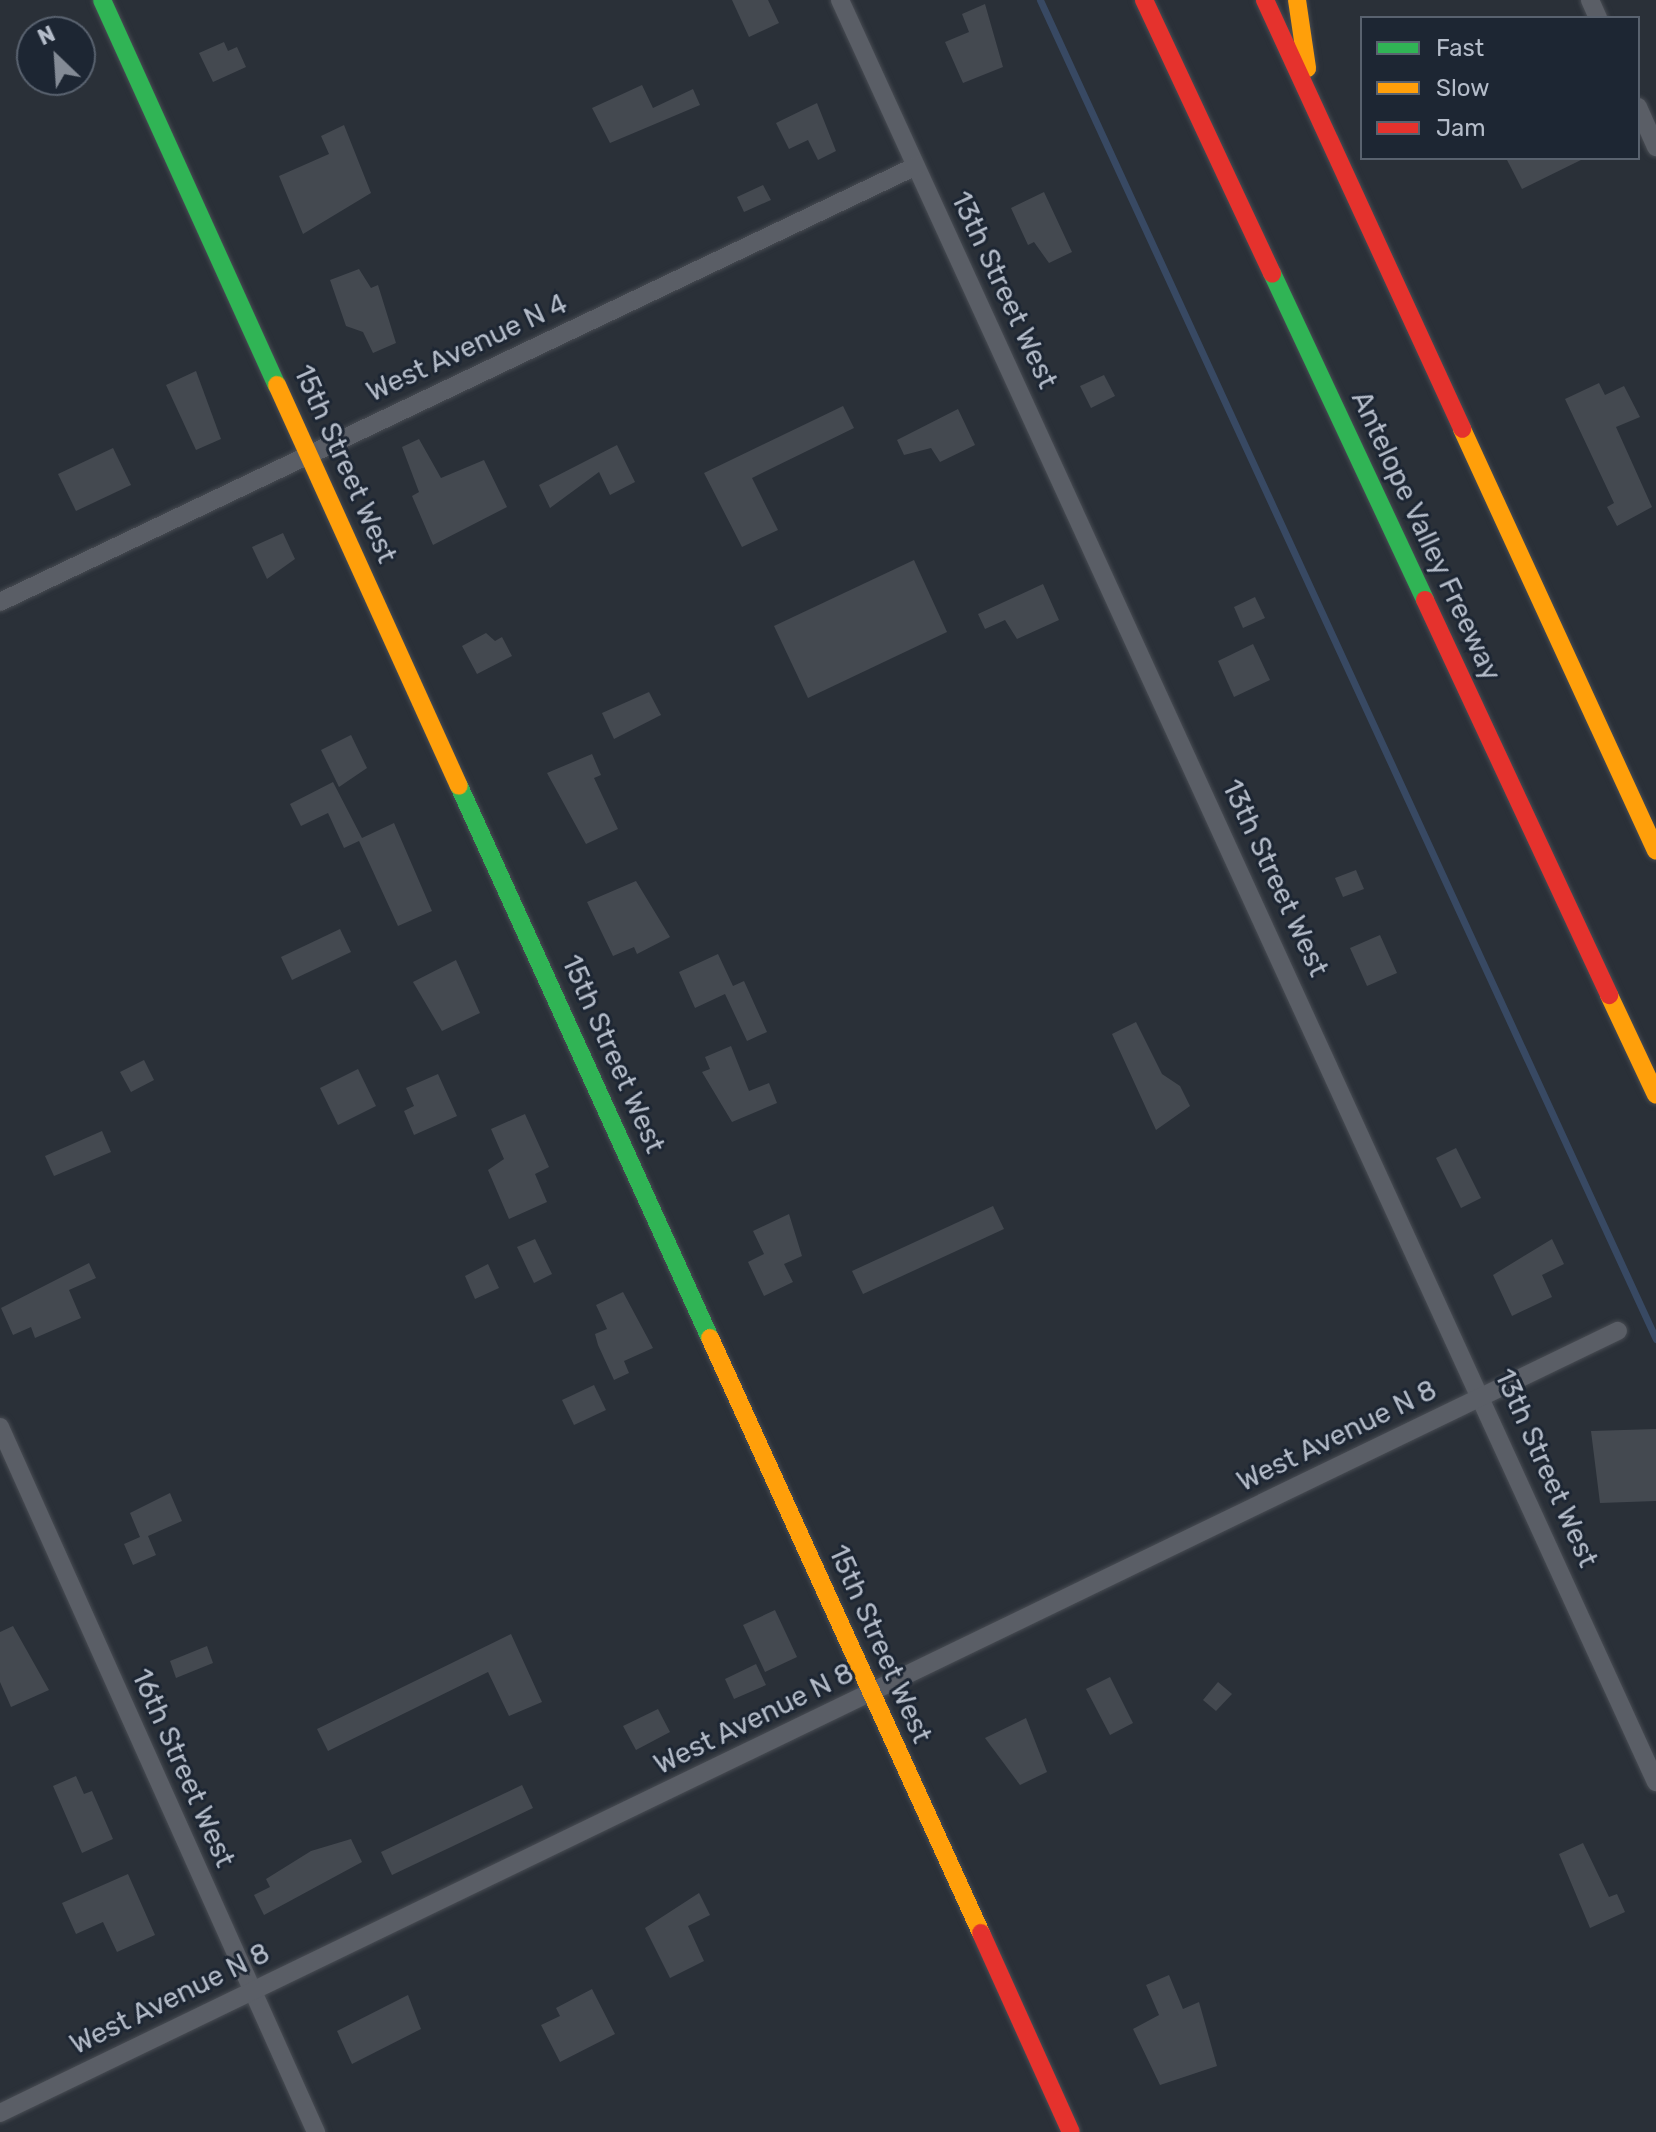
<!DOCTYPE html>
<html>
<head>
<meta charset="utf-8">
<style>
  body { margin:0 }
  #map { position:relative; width:1656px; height:2132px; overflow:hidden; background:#2a3038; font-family:Rubik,sans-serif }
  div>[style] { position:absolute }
  .stream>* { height:7px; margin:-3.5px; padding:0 3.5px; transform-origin:3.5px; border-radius:3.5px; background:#384963 }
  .building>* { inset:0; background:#444950 }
  .roads { filter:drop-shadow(0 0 2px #484c53) drop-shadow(0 0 2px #484c53) }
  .street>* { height:18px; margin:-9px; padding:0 9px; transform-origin:9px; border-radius:9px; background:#5a5e66 }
  .fast>* { height:18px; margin:-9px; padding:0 9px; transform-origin:9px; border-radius:9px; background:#30b455 }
  .slow>* { height:18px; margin:-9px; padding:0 9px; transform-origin:9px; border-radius:9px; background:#ff9f0a }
  .jam>* { height:18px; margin:-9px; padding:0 9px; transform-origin:9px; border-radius:9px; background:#e5322d }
  span { translate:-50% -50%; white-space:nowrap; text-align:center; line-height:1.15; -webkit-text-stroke:6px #1d2633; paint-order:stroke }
  .street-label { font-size:28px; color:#b4bcc9 }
  .legend { position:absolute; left:1360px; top:16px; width:280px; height:144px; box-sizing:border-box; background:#1d2633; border:2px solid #59626f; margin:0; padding:10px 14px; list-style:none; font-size:24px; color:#b4bcc9 }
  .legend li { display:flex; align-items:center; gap:16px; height:40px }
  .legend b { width:40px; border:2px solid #59626f }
  .north { position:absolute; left:16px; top:16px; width:80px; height:80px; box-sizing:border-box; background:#1d2633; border:2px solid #59626f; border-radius:50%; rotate:335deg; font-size:22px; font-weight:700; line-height:32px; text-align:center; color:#b4bcc9 }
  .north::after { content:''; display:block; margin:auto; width:28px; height:36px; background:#848b96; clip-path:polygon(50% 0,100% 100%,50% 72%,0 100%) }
</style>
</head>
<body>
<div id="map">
  <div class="stream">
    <i style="left:1040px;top:0;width:1474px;rotate:65.3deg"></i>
  </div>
  <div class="building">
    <i style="clip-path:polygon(732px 0,768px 0,779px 23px,749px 37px)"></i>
    <i style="clip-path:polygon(985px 4px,1003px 67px,963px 83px,945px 42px,969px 32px,962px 14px)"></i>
    <i style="clip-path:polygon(224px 42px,228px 51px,237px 47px,246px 67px,213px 82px,199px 53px)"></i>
    <i style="clip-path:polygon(642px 85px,653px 108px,693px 89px,700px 105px,610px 143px,592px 108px)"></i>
    <i style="clip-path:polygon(817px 103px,836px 151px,818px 160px,808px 140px,789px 149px,776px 123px)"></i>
    <i style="clip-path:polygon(344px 125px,371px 193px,303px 234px,279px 176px,329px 154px,321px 136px)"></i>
    <i style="clip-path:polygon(1506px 158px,1585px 158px,1522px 189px)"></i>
    <i style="clip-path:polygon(763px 185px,771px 200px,744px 212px,737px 197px)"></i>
    <i style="clip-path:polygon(1044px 192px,1072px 252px,1049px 263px,1034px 242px,1028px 245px,1011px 208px)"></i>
    <i style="clip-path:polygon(359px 269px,371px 288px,378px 285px,396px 343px,373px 353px,363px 332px,346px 326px,330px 280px)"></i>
    <i style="clip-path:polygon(196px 371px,221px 439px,196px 450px,166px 385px)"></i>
    <i style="clip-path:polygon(1104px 375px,1115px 396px,1091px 408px,1080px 386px)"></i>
    <i style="clip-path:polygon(1599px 383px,1605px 395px,1624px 386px,1640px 417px,1616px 427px,1652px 507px,1617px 526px,1607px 507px,1614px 503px,1565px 399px)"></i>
    <i style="clip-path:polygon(843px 406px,854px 428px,752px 478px,778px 530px,742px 547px,704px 473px)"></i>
    <i style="clip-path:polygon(958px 409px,975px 445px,940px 462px,931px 448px,904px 455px,897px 440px)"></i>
    <i style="clip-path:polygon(419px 439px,441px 478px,484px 460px,507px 507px,433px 545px,412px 496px,419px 492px,402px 447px)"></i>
    <i style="clip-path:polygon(617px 445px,635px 482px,610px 495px,599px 472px,550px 508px,539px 485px)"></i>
    <i style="clip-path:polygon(113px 448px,131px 485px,76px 511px,58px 474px)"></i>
    <i style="clip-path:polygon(283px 533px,295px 559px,267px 579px,252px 547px)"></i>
    <i style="clip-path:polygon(914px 560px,947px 632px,808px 698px,774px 626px)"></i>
    <i style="clip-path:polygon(1043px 584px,1059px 620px,1017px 639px,1005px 620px,985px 629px,978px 614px)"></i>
    <i style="clip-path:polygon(1255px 597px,1265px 618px,1243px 628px,1234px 607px)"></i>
    <i style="clip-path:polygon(486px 633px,495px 641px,502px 637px,512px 656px,477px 674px,462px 646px)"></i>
    <i style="clip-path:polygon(1253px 644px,1270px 680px,1234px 697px,1218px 661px)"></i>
    <i style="clip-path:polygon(649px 692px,661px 715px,614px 739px,602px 713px)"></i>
    <i style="clip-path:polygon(351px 735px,367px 768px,339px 787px,321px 750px)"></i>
    <i style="clip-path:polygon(592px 754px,601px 775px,594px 778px,618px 829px,586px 844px,547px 773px)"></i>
    <i style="clip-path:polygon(333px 782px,362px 838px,394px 823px,432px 911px,398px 926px,359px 841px,344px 848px,328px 813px,301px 826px,290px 804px)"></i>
    <i style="clip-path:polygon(1356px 870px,1364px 889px,1343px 897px,1335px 878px)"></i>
    <i style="clip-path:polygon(636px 881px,670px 937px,637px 954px,634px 947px,613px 956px,587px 902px)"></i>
    <i style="clip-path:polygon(340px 929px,351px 952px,292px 980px,281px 957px)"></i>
    <i style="clip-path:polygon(1380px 935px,1397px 973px,1367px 986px,1350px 948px)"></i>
    <i style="clip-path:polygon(718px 954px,733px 986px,744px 981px,767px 1032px,747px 1041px,725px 994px,695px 1008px,679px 972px)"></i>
    <i style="clip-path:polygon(456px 960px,480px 1013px,442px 1031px,413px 982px)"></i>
    <i style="clip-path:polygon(1136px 1022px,1162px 1074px,1180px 1086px,1190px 1106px,1156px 1130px,1112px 1034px)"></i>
    <i style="clip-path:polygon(731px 1046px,749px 1091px,769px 1083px,777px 1103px,732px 1122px,702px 1072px,710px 1069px,705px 1057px)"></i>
    <i style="clip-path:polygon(144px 1060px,154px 1080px,131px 1092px,120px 1072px)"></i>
    <i style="clip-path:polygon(358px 1069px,376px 1106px,338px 1125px,320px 1088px)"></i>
    <i style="clip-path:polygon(438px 1074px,457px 1116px,414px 1135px,404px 1111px,414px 1106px,406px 1088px)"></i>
    <i style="clip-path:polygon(525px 1114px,549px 1167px,535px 1174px,547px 1202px,509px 1219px,488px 1170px,504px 1159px,491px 1129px)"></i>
    <i style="clip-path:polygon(102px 1131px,111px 1152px,54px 1176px,45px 1156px)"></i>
    <i style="clip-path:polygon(1456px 1148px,1481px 1198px,1461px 1208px,1436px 1158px)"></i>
    <i style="clip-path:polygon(993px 1206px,1004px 1229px,863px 1294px,852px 1271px)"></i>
    <i style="clip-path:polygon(789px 1214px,802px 1256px,784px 1264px,793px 1282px,764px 1296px,748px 1262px,764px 1254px,753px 1231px)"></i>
    <i style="clip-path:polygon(535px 1239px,552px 1274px,534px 1283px,517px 1247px)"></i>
    <i style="clip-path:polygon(1552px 1239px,1564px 1264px,1542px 1275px,1552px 1297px,1512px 1316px,1493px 1275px)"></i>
    <i style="clip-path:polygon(89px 1263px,96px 1278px,69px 1290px,81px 1318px,35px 1338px,31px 1327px,13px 1335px,1px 1308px)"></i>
    <i style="clip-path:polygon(488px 1264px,499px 1288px,475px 1299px,465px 1276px)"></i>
    <i style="clip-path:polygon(623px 1292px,653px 1348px,624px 1361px,629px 1373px,614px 1380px,598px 1345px,595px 1334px,607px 1329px,596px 1305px)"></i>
    <i style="clip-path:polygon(594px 1385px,606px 1410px,574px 1425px,562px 1400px)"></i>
    <i style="clip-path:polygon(1656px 1429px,1656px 1501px,1600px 1503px,1591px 1431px)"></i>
    <i style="clip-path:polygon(170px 1493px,182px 1521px,148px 1536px,156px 1555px,133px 1565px,124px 1544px,140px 1537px,130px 1513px)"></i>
    <i style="clip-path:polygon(775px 1610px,797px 1657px,765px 1672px,743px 1625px)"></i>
    <i style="clip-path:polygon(13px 1626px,49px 1690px,11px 1707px,0 1682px,0 1632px)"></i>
    <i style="clip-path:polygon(511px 1634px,542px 1702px,509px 1716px,488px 1672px,328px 1751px,317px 1729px)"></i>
    <i style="clip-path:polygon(207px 1646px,213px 1663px,176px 1678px,170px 1661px)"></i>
    <i style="clip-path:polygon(756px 1664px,766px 1685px,734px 1699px,725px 1679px)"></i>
    <i style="clip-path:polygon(1110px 1677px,1133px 1723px,1110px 1735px,1086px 1689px)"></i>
    <i style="clip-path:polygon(1218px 1682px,1232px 1694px,1216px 1711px,1203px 1700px)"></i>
    <i style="clip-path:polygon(658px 1709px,670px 1732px,636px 1750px,623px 1726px)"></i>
    <i style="clip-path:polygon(1026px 1718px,1047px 1772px,1020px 1785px,985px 1738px)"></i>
    <i style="clip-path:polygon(76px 1776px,84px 1794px,92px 1791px,113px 1839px,82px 1853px,53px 1786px)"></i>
    <i style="clip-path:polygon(522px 1785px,533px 1808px,392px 1875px,381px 1852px)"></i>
    <i style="clip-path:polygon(351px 1839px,362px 1862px,264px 1915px,254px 1895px,270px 1887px,266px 1879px,311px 1851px)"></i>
    <i style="clip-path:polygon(1583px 1843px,1609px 1897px,1617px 1894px,1625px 1912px,1590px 1928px,1559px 1854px)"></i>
    <i style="clip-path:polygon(128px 1874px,155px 1935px,117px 1952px,103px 1922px,76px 1934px,62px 1903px)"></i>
    <i style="clip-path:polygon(699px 1893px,710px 1915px,688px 1926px,704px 1961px,670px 1978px,645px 1928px)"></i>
    <i style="clip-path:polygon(1169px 1975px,1183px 2009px,1199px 2002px,1217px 2066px,1160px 2085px,1133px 2029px,1159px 2015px,1146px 1985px)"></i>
    <i style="clip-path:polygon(592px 1989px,615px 2034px,560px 2062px,541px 2025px,560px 2016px,556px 2008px)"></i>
    <i style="clip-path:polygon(408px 1995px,421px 2029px,352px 2064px,337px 2031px)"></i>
  </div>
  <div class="roads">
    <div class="street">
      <i style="left:840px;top:0;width:1960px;rotate:65.4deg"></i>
      <i style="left:1590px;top:0;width:20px;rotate:66deg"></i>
      <i style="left:1638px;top:107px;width:44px;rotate:65.8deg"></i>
      <i style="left:0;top:602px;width:1014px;rotate:-25.45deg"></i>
      <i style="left:0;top:1427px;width:773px;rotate:65.86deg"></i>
      <i style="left:0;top:2113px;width:1797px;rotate:-25.8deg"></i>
    </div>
    <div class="fast">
      <i style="left:102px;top:0;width:423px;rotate:65.6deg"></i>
      <i style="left:1272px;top:273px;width:361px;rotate:64.9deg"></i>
      <i style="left:459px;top:786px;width:606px;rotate:65.55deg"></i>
    </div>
    <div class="slow">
      <i style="left:1297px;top:0;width:69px;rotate:81.6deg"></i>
      <i style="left:277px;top:385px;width:440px;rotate:65.6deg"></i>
      <i style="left:1462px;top:429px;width:464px;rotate:65.3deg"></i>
      <i style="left:1609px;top:995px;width:110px;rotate:64.8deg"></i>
      <i style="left:710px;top:1338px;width:654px;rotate:65.51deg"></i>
    </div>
    <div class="jam">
      <i style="left:1144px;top:0;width:302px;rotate:64.9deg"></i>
      <i style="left:1265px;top:0;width:472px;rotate:65.3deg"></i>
      <i style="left:1425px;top:600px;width:436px;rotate:65deg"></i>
      <i style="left:981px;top:1933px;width:218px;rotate:65.7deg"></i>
    </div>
  </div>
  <div class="street-label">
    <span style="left:1004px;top:290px;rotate:65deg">13th Street West</span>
    <span style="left:467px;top:348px;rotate:-25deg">West Avenue N 4</span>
    <span style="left:345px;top:464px;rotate:66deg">15th Street West</span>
    <span style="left:1426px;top:536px;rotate:65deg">Antelope Valley Freeway</span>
    <span style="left:1275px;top:878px;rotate:65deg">13th Street West</span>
    <span style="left:613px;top:1054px;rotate:66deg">15th Street West</span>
    <span style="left:1337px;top:1436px;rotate:-26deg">West Avenue N 8</span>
    <span style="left:1546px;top:1468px;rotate:66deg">13th Street West</span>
    <span style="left:880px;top:1644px;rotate:66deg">15th Street West</span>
    <span style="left:754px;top:1719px;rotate:-26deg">West Avenue N 8</span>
    <span style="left:183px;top:1768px;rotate:66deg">16th Street West</span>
    <span style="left:170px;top:1999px;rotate:-26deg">West Avenue N 8</span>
  </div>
  <ul class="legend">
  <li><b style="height:10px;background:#30b455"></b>Fast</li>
  <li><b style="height:10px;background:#ff9f0a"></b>Slow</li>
  <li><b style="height:10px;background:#e5322d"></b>Jam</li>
  </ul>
  <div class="north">N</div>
</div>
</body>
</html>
